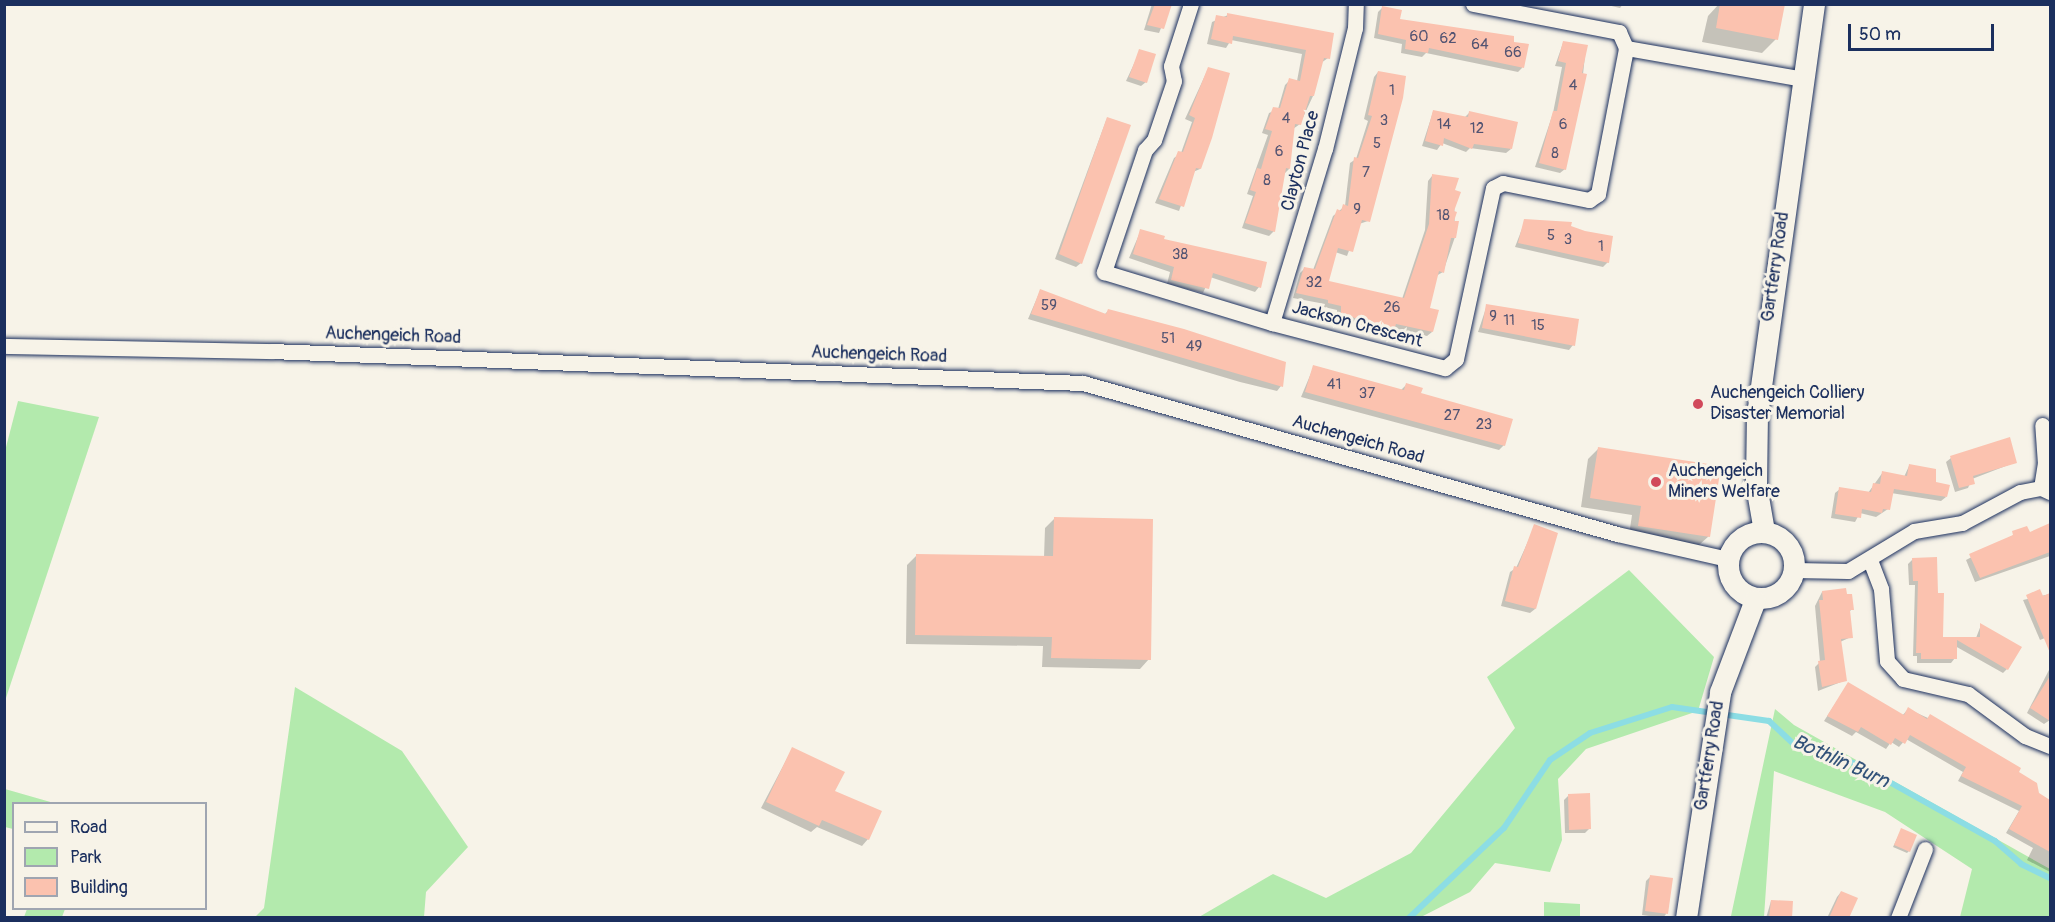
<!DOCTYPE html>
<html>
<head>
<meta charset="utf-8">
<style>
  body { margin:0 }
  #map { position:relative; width:2055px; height:922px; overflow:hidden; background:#f7f3e8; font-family:Pangolin,sans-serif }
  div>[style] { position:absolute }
  .green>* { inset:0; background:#b3eaad }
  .shadow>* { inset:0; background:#0003 }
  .stream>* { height:6px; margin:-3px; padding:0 3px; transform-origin:3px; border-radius:3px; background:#8cdde4 }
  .building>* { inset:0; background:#fbc2af }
  .roads { filter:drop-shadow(0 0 2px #1b2f5e) drop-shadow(0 0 2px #1b2f5e) }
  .street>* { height:15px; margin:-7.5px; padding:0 7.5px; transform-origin:7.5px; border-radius:7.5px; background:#f7f3e8 }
  .secondary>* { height:21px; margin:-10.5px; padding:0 10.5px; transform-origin:10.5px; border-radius:10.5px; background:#f7f3e8 }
  .secondary>.ring { margin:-10.5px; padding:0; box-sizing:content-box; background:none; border:21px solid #f7f3e8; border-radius:50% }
  .dots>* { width:16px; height:16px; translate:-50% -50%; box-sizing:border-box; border:3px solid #f7f3e8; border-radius:50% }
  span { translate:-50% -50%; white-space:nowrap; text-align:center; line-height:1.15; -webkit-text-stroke:6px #f7f3e8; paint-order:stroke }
  .number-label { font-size:15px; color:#535472 }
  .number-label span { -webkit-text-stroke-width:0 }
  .street-label { font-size:18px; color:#1b2f5e }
  .poi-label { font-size:18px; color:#1b2f5e }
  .left { translate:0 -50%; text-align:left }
  .water-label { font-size:20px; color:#325279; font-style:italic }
  .frame { position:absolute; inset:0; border:6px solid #1b2f5e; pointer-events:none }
  .legend { position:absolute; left:12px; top:802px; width:195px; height:108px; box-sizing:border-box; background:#f7f3e8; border:2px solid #9fa5b1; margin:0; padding:8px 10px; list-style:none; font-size:18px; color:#1b2f5e }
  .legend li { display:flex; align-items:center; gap:12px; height:30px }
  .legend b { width:30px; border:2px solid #9fa5b1 }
  .scale { position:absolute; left:1848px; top:24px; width:146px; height:27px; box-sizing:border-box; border:3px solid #1b2f5e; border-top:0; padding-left:8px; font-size:18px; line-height:21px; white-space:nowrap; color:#1b2f5e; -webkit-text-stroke:4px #f7f3e8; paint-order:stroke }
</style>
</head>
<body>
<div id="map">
  <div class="green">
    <i style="clip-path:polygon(18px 401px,99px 417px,5px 701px,5px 451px)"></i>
    <i style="clip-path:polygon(1629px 570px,1714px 657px,1698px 711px,1586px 749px,1558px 779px,1562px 840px,1550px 872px,1495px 863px,1470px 892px,1421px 917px,1199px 917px,1273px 874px,1326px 898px,1411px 853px,1515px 728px,1487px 677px)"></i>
    <i style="clip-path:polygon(295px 687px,402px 751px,468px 847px,426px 892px,424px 917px,255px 917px,264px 908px)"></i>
    <i style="clip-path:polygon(1775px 709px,1794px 725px,2050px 869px,2050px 917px,1960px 917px,1972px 869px,1885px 812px,1774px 771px,1764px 917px,1731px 916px)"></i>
    <i style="clip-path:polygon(4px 789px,5px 789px,54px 803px,14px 804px,13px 829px,5px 827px)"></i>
    <i style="clip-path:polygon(1544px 902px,1580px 904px,1580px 917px,1544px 917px)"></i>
    <i style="clip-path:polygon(27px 909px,27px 908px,65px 909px,62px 917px,24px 917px)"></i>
  </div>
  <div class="shadow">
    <i style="clip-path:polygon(1152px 4px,1171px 4px,1159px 33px,1144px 30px)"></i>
    <i style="clip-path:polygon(1603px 4px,1623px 4px,1620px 8px)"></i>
    <i style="clip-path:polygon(1719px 4px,1734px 4px,1776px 39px,1762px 53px,1702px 42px,1708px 16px)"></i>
    <i style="clip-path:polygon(1383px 7px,1398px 21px,1528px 46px,1522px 68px,1518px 72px,1426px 53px,1422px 57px,1401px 53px,1402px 44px,1374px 38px,1378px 12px)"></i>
    <i style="clip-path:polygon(1228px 15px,1328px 58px,1321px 63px,1313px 96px,1300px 124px,1293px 129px,1289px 169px,1284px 174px,1274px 231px,1269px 236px,1242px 228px,1253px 196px,1247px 194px,1268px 135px,1262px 133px,1269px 113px,1278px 109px,1285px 85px,1290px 80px,1297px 81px,1302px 54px,1231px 40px,1226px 48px,1207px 44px,1212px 22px)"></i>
    <i style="clip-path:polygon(1563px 43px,1586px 46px,1580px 103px,1565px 169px,1560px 173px,1535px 167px,1553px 113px,1562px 67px,1555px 66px)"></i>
    <i style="clip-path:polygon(1140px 51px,1146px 82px,1141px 86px,1126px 81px)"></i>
    <i style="clip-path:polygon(1208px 69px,1200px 169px,1193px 172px,1179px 211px,1155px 203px,1174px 158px,1181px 153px,1192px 122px,1185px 119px)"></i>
    <i style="clip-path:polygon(1378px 72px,1368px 221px,1359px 224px,1347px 256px,1335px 252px,1327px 282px,1402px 299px,1425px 230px,1428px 181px,1432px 176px,1454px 191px,1455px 237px,1443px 272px,1436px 276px,1428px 309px,1432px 332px,1427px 336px,1393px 328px,1388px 333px,1337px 317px,1337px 310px,1324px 307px,1325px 304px,1293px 298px,1300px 273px,1305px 268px,1313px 270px,1333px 216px,1345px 206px,1350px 163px,1356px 159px,1368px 121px,1364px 119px,1374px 77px)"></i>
    <i style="clip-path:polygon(1433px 112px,1464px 118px,1469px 113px,1511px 149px,1506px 153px,1470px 148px,1466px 152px,1442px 143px,1437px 150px,1422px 146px)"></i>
    <i style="clip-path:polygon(1107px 118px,1081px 263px,1076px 267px,1055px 259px)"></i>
    <i style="clip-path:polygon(1525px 221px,1611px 237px,1608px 262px,1603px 267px,1515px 247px)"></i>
    <i style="clip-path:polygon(1141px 230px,1162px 240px,1259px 287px,1255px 292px,1210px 277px,1203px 293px,1167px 284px,1170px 272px,1129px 258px)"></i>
    <i style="clip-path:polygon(1040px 291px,1104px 315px,1108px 311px,1281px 386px,1277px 391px,1240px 382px,1028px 319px)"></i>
    <i style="clip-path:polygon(1487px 305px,1573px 345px,1569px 350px,1478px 332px)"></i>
    <i style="clip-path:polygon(1314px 366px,1401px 390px,1406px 385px,1504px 445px,1499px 450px,1301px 397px)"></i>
    <i style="clip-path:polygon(1598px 449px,1709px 536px,1699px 545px,1629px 535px,1632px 515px,1581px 507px,1588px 459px)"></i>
    <i style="clip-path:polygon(1951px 458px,2016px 462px,1972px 479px,1968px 488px,1955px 492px,1946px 462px)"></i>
    <i style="clip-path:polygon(1909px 466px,1935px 483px,1946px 497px,1941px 501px,1891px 493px,1888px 509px,1876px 517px,1860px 513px,1855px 522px,1831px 518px,1835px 493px,1840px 489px,1868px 493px,1883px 472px,1904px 477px)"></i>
    <i style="clip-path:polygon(1055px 518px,1149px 659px,1140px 669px,1042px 667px,1043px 646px,906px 644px,907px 565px,917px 555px,1044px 557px,1045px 528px)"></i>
    <i style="clip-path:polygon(1535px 526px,1535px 609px,1530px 613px,1501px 606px,1510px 572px,1516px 568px)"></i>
    <i style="clip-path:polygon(2027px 528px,2029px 534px,2050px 531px,2050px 556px,1975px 582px,1966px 560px)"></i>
    <i style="clip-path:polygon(1913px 559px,1936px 594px,1942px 638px,1976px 638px,1981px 625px,2007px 669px,2003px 673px,1955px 646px,1955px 658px,1951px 663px,1917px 663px,1917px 656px,1913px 656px,1915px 585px,1909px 585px,1908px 564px)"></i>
    <i style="clip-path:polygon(1822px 592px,1845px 596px,1852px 609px,1849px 612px,1851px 637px,1840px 642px,1846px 680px,1818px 691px,1815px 667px,1820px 662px,1815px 606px)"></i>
    <i style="clip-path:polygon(2050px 594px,2050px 636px,2040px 640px,2023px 600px)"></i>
    <i style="clip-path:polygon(2050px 668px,2050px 720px,2044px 724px,2027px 713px)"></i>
    <i style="clip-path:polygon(1848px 684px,1902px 716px,1908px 709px,1959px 732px,2050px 802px,2050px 872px,2027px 860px,2033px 848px,2006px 833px,2019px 811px,1958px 781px,1963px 772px,1906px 739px,1899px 747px,1891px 742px,1886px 749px,1856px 732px,1852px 736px,1824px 721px)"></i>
    <i style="clip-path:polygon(792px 749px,833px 792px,868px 839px,862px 846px,817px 827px,811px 832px,761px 808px)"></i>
    <i style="clip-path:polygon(1568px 796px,1590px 828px,1585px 833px,1565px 833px,1564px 800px)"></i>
    <i style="clip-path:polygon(1901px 830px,1909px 851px,1907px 853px,1893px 847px)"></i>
    <i style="clip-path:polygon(1651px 876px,1666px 914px,1663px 918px,1642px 915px,1646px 881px)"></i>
    <i style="clip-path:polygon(1841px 892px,1848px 918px,1827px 918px,1837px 897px)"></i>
    <i style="clip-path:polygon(1771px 901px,1791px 918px,1766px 918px)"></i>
  </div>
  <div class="stream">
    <i style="left:1409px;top:918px;width:131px;rotate:-43.5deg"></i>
    <i style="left:1504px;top:828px;width:82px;rotate:-55.9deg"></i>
    <i style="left:1550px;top:760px;width:48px;rotate:-34deg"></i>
    <i style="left:1590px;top:733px;width:86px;rotate:-17.6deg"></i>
    <i style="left:1672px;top:707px;width:98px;rotate:8.2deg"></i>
    <i style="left:1769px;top:721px;width:34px;rotate:43deg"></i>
    <i style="left:1794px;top:744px;width:68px;rotate:17.9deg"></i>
    <i style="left:1859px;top:765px;width:156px;rotate:29.2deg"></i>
    <i style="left:1995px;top:841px;width:35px;rotate:41deg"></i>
    <i style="left:2021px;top:864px;width:32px;rotate:26deg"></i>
  </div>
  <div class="building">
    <i style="clip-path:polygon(1155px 4px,1172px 4px,1164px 29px,1147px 25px)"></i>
    <i style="clip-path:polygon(1720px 4px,1785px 4px,1778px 40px,1716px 28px)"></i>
    <i style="clip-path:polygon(1382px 6px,1402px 10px,1400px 19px,1514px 36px,1514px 42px,1529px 44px,1524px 68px,1429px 48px,1428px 53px,1405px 49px,1406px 40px,1378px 34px)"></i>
    <i style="clip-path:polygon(1227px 13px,1334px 33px,1330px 59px,1324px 58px,1314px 96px,1310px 96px,1301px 125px,1295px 124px,1290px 169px,1286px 168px,1275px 232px,1245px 223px,1256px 192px,1250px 190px,1257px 168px,1261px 169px,1272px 131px,1265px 129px,1273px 107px,1280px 108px,1289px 78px,1300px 81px,1306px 50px,1233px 36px,1232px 44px,1211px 39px,1216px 15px,1227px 17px)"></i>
    <i style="clip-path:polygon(1563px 41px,1588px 45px,1582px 73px,1587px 74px,1566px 170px,1539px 163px,1553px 111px,1557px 111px,1566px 63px,1558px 61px)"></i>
    <i style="clip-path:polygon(1139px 49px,1156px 54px,1147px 83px,1129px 77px)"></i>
    <i style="clip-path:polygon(1208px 67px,1230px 73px,1212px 138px,1201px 169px,1196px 168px,1184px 207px,1159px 199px,1178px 151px,1183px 152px,1195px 118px,1189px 115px)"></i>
    <i style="clip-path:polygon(1378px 71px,1406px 76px,1403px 98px,1370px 222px,1362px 220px,1353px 252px,1338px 248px,1329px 281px,1404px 298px,1429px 224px,1432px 174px,1459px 178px,1455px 190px,1461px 192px,1454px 211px,1457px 212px,1454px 221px,1459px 221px,1456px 238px,1451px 238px,1444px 273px,1439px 271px,1430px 308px,1439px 310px,1433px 332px,1396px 324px,1394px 330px,1363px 321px,1341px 313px,1341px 306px,1328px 303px,1328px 300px,1296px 293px,1304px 267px,1315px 269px,1337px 209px,1341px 211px,1343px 204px,1348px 206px,1354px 157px,1358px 158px,1372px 116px,1368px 115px)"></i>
    <i style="clip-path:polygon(1433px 110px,1468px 117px,1469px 111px,1518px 122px,1512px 149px,1474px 144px,1472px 149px,1444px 138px,1443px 146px,1425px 141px)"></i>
    <i style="clip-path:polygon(1107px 117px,1131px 125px,1082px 264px,1059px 254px)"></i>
    <i style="clip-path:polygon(1524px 219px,1572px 222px,1571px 226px,1585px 231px,1613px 236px,1609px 263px,1518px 243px)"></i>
    <i style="clip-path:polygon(1140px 229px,1165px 236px,1164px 239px,1267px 262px,1261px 288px,1213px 273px,1209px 289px,1171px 280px,1174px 267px,1133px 254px)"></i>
    <i style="clip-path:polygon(1040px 289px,1106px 314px,1108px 309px,1184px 329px,1286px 362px,1283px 387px,1031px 314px)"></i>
    <i style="clip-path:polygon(1486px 304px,1579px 319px,1575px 346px,1482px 328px)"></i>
    <i style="clip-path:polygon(1313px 365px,1404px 390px,1406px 383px,1423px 388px,1421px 393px,1513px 419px,1505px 446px,1305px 392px)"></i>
    <i style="clip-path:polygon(2010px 437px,2017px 463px,1973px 476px,1975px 484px,1959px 488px,1950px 456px)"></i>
    <i style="clip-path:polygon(1598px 447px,1721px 466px,1710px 537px,1638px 526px,1641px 506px,1590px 498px)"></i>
    <i style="clip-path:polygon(1909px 464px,1936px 469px,1936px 482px,1950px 485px,1947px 497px,1894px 489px,1890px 510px,1883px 509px,1882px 513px,1862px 509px,1861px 518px,1835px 514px,1839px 487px,1871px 492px,1873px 483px,1880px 484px,1882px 471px,1907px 476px)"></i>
    <i style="clip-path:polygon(1054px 517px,1153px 519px,1151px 660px,1051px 658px,1052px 637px,915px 635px,916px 554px,1053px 556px)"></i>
    <i style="clip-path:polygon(2050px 523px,2050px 552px,1980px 578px,1969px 554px,2013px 535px,2012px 531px,2027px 526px,2030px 532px)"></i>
    <i style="clip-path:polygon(1534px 524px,1558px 533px,1536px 609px,1505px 601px,1514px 566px,1518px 567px)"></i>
    <i style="clip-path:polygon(1937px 557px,1938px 593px,1944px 593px,1943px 637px,1980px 637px,1980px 623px,2022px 647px,2008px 670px,1957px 640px,1957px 659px,1921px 659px,1921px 653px,1916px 653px,1918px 581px,1913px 581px,1912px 558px)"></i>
    <i style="clip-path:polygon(1846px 588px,1847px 594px,1852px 594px,1854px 610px,1850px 610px,1853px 638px,1841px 639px,1847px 681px,1822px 687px,1818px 661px,1825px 660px,1819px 600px,1823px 600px,1822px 591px)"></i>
    <i style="clip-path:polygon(2040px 589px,2043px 596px,2050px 593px,2050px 653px,2026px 595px)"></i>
    <i style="clip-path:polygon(2050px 676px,2050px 721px,2030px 708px)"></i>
    <i style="clip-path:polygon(1848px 682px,1904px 715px,1908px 707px,1927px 719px,1930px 714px,2021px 768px,2019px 772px,2037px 783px,2039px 793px,2050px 800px,2050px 852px,2009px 829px,2022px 806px,1961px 776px,1966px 767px,1910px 735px,1905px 744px,1895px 738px,1891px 745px,1861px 727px,1858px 732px,1827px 716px)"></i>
    <i style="clip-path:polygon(792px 747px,845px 772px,835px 791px,882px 811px,869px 840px,822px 820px,819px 826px,766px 802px)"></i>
    <i style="clip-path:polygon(1590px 793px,1591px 829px,1569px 830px,1568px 794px)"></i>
    <i style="clip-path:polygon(1901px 828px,1917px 835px,1910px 852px,1894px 845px)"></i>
    <i style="clip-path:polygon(1650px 875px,1673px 878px,1668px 914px,1645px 911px)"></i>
    <i style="clip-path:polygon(1841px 891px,1858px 898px,1849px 918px,1829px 918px)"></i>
    <i style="clip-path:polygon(1771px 900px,1793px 901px,1792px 918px,1769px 918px)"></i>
  </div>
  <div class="roads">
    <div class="street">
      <i style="left:1191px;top:4px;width:65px;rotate:107.9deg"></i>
      <i style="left:1171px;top:66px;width:15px;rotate:79deg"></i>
      <i style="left:1174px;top:81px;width:62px;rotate:108.7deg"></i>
      <i style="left:1154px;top:140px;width:13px;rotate:132deg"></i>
      <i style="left:1145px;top:150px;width:129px;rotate:108.6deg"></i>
      <i style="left:1104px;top:272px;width:176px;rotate:16.9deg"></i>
      <i style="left:1272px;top:323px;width:179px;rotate:14.6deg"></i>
      <i style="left:1445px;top:368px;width:14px;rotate:-39deg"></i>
      <i style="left:1456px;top:359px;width:175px;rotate:-77.8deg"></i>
      <i style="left:1493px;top:188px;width:11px;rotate:-27deg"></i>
      <i style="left:1503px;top:183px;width:88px;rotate:11.2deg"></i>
      <i style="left:1589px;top:200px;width:11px;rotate:-34deg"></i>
      <i style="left:1598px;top:194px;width:149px;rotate:-79.1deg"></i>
      <i style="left:1626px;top:48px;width:180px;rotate:9.9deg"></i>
      <i style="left:1473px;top:4px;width:149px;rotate:10.9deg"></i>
      <i style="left:1619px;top:32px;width:17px;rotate:66deg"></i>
      <i style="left:1272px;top:323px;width:182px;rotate:-73.1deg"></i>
      <i style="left:1325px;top:149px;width:125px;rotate:-76.1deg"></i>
      <i style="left:1355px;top:28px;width:24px;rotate:-88deg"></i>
      <i style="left:4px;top:346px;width:267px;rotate:1.1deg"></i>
      <i style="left:271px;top:351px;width:813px;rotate:2.26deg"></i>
      <i style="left:1083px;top:383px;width:555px;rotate:15.79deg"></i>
      <i style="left:1617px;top:534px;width:114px;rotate:12.7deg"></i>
      <i style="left:2041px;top:488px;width:24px;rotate:-81deg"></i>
      <i style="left:2045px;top:464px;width:39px;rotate:-94deg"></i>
      <i style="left:1870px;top:560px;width:31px;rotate:69deg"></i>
      <i style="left:1881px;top:589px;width:72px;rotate:85.2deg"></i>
      <i style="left:1887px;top:661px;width:24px;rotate:48deg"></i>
      <i style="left:1903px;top:679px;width:67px;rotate:13deg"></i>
      <i style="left:1968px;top:694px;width:71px;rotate:36.4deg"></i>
      <i style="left:2025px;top:736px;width:27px;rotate:22deg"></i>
      <i style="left:1794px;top:570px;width:54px;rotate:1.1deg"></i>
      <i style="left:1848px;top:571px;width:77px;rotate:-31.2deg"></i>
      <i style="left:1914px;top:531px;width:49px;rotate:-9.5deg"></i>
      <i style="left:1962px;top:523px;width:66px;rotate:-28.1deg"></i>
      <i style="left:2020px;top:492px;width:21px;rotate:-11deg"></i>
      <i style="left:2041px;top:488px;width:10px;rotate:24deg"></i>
      <i style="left:1898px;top:918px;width:74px;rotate:-68.6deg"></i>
    </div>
    <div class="secondary">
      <i style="left:1764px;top:531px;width:47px;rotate:-99.9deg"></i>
      <i style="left:1756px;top:485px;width:70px;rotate:-89.2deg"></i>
      <i style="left:1757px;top:415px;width:415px;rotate:-82.1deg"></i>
      <i class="ring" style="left:1728px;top:532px;width:45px;height:45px"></i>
      <i style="left:1686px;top:918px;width:229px;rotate:-81.4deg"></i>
      <i style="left:1720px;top:692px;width:98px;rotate:-69.2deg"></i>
    </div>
  </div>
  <div class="dots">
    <i style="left:1698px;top:404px;background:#d1495b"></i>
    <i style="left:1656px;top:482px;background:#d1495b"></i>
  </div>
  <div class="number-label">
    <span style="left:1419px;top:37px">60</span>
    <span style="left:1448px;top:39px">62</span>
    <span style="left:1480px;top:45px">64</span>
    <span style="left:1513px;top:53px">66</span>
    <span style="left:1573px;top:86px">4</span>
    <span style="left:1392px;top:91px">1</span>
    <span style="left:1286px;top:119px">4</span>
    <span style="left:1384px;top:121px">3</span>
    <span style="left:1444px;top:125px">14</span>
    <span style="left:1563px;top:125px">6</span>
    <span style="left:1477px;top:129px">12</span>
    <span style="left:1377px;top:144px">5</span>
    <span style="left:1279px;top:152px">6</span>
    <span style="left:1555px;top:154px">8</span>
    <span style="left:1366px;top:173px">7</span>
    <span style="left:1267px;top:181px">8</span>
    <span style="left:1357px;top:210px">9</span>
    <span style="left:1443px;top:216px">18</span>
    <span style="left:1551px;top:236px">5</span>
    <span style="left:1568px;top:240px">3</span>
    <span style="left:1601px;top:247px">1</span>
    <span style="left:1180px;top:255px">38</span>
    <span style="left:1314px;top:283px">32</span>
    <span style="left:1049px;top:306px">59</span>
    <span style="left:1392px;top:308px">26</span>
    <span style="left:1493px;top:317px">9</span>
    <span style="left:1509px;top:321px">11</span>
    <span style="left:1538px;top:326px">15</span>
    <span style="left:1168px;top:339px">51</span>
    <span style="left:1194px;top:347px">49</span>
    <span style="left:1334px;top:385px">41</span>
    <span style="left:1367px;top:394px">37</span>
    <span style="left:1452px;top:416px">27</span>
    <span style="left:1484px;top:425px">23</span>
  </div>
  <div class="street-label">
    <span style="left:1301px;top:161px;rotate:-75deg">Clayton Place</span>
    <span style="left:1776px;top:267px;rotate:-82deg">Gartferry Road</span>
    <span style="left:1357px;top:325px;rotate:15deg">Jackson Crescent</span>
    <span style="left:393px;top:336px;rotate:2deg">Auchengeich Road</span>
    <span style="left:879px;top:355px;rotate:2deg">Auchengeich Road</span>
    <span style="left:1358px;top:440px;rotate:16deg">Auchengeich Road</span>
    <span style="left:1710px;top:756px;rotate:-81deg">Gartferry Road</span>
  </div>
  <div class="poi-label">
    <span class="left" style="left:1710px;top:404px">Auchengeich Colliery<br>Disaster Memorial</span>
    <span class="left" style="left:1668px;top:482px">Auchengeich<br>Miners Welfare</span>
  </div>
  <div class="water-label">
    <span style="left:1841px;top:761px;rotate:24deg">Bothlin Burn</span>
  </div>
  <div class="frame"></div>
  <ul class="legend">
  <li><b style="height:8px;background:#f7f3e8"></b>Road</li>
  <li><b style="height:16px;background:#b3eaad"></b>Park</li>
  <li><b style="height:16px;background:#fbc2af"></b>Building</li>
  </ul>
  <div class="scale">50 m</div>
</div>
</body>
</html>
